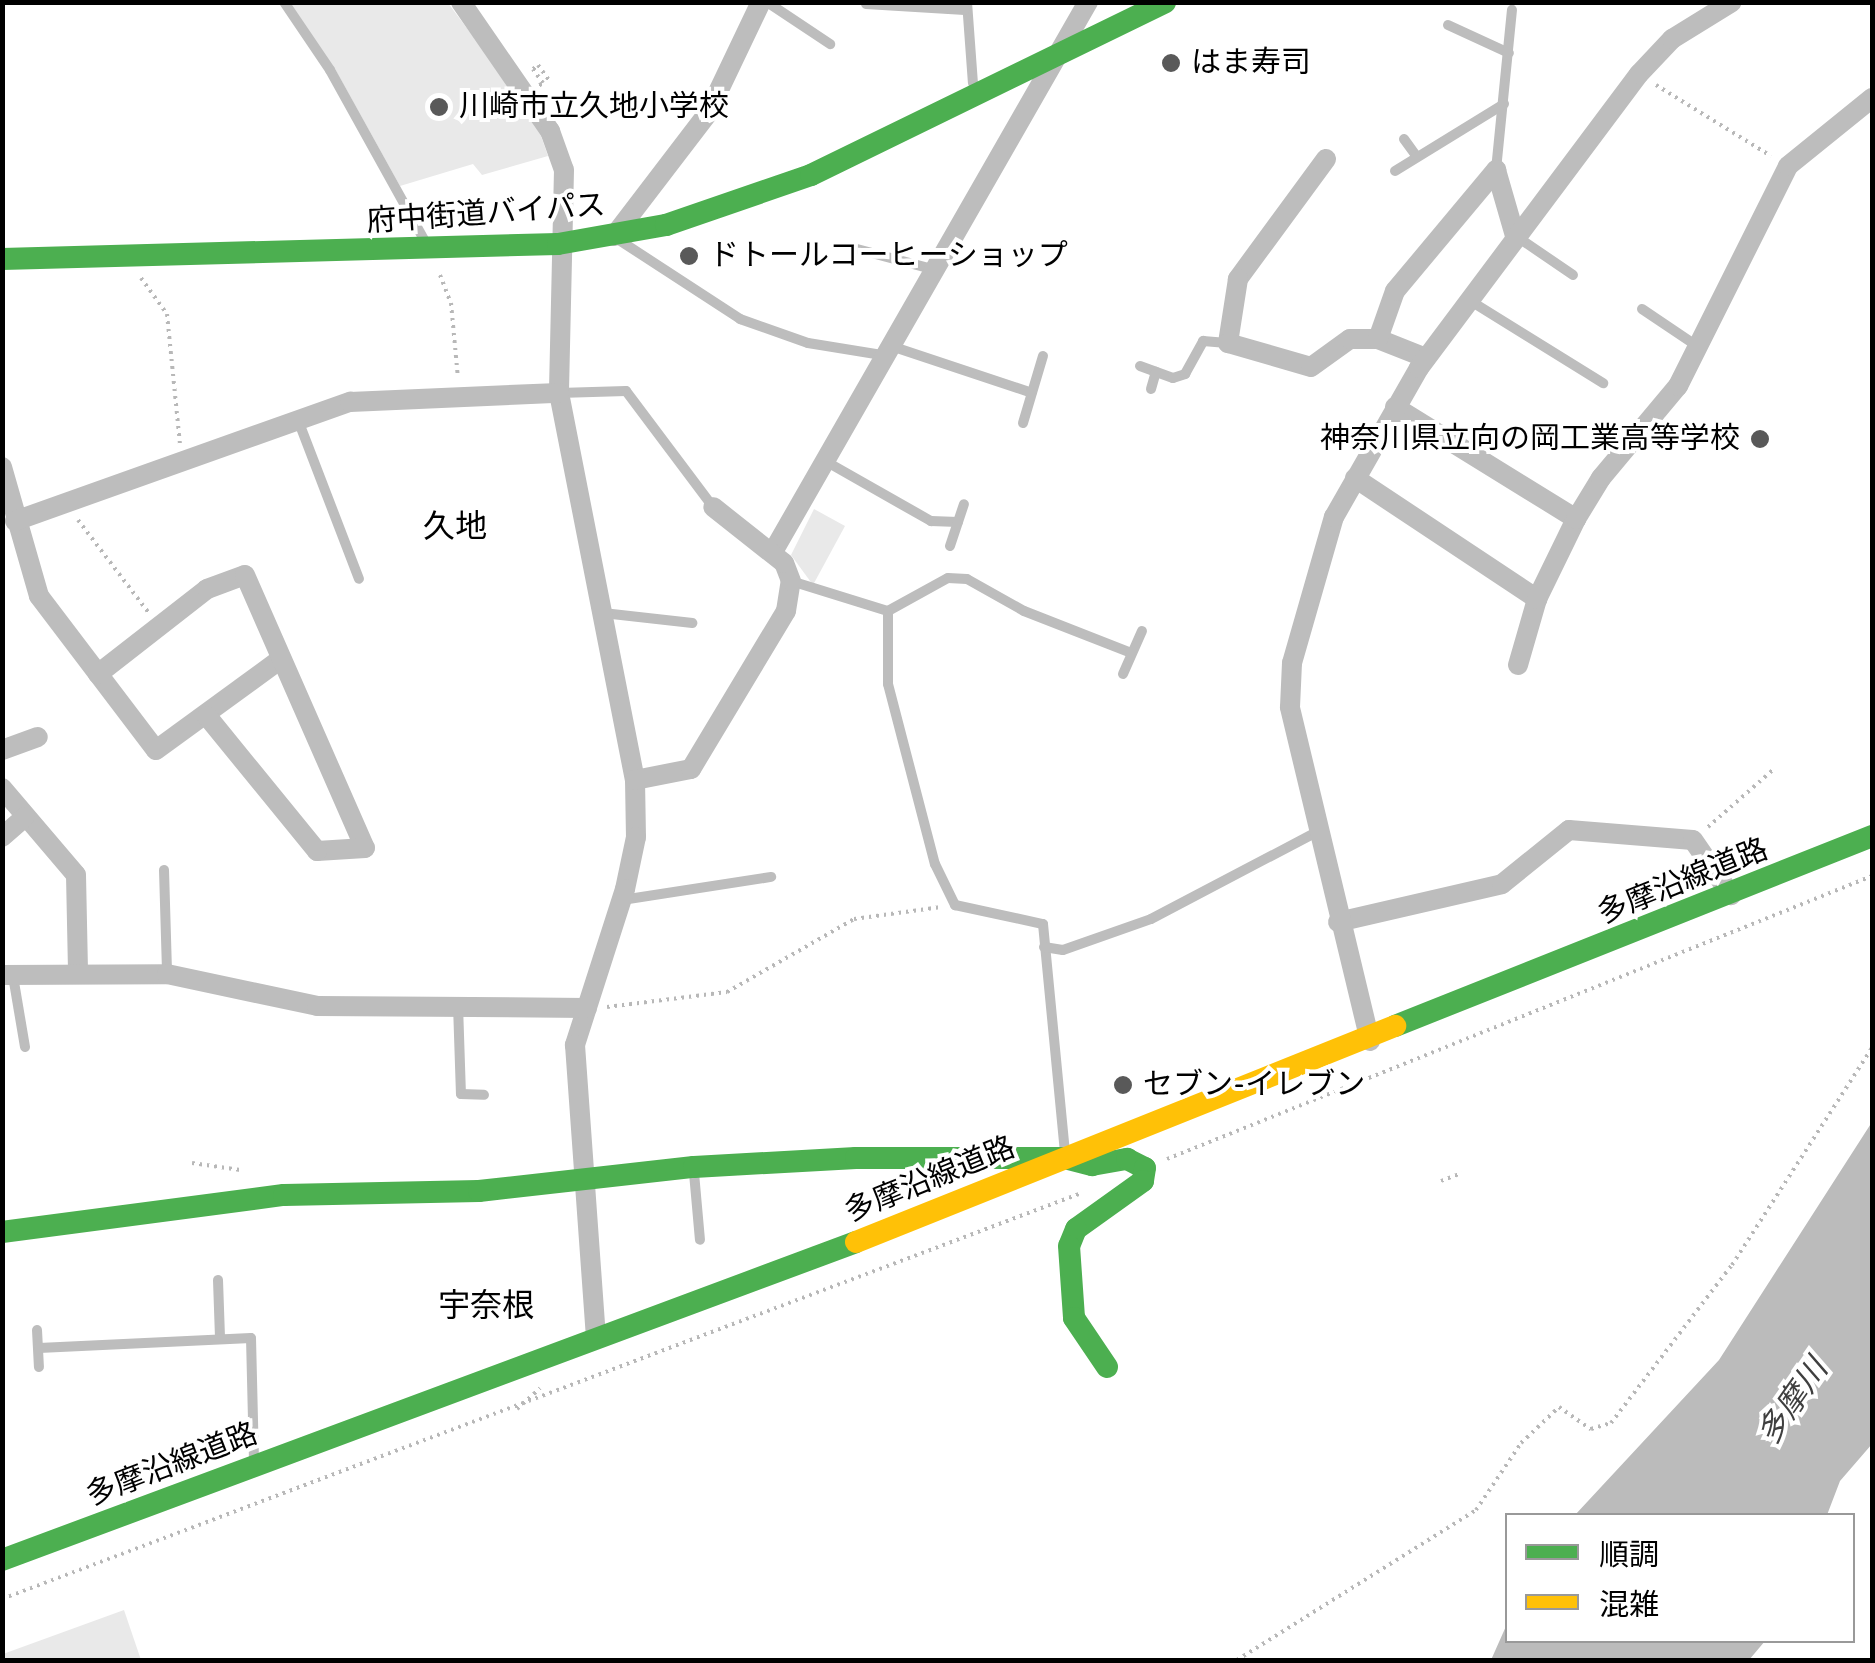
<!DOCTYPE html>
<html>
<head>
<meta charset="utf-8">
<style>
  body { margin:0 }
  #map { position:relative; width:1875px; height:1663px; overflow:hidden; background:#fff; font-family:"Varela Round","Noto Sans JP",sans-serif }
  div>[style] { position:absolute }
  .green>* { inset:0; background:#e9e9e9 }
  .water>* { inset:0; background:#bbb }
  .path>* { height:4px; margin-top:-2px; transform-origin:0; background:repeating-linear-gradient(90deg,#b8b8b8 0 2.5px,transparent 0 7.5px) }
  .lane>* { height:10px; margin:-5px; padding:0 5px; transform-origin:5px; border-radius:5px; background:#bdbdbd }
  .street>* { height:20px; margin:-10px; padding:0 10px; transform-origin:10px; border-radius:10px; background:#bdbdbd }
  .fast>* { height:22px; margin:-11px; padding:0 11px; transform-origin:11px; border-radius:11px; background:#4caf50 }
  .slow>* { height:22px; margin:-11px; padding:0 11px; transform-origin:11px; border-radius:11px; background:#ffc107 }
  .path-bridge>* { height:4px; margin-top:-2px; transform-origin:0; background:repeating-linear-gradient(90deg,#b8b8b8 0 2.5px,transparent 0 7.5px) }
  .dots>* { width:28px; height:28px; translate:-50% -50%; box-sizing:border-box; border:5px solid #fff; border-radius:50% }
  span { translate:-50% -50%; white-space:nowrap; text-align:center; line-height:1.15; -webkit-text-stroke:8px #fff; paint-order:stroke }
  .poi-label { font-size:30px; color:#000 }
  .left { translate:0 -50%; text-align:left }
  .right { translate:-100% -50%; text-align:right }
  .street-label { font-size:30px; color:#000 }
  .neighbourhood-label { font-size:32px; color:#000 }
  .water-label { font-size:32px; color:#3f3f3f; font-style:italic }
  .frame { position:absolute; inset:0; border:5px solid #000; pointer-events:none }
  .legend { position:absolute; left:1505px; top:1513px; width:350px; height:130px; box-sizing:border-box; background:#fff; border:2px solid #999; margin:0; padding:12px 18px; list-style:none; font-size:30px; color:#000 }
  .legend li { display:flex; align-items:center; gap:20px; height:50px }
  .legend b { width:50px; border:2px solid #999 }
</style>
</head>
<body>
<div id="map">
  <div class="green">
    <i style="clip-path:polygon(288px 3px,448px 3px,535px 119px,548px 156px,482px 175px,473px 164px,400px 186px,335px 69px)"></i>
    <i style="clip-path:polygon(814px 509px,845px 526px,813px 585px,791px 555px)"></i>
    <i style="clip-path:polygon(124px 1610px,141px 1660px,3px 1660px,3px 1654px)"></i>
  </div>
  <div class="water">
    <i style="clip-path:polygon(1872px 1122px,1872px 1444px,1840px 1481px,1827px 1515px,1575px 1515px,1719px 1360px)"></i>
    <i style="clip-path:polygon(1507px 1624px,1508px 1640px,1765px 1641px,1749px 1660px,1491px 1660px)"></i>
  </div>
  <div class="path">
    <i style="left:543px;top:83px;width:17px;rotate:-126deg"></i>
    <i style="left:533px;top:69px;width:6px;rotate:-39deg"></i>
    <i style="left:538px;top:65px;width:19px;rotate:54deg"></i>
    <i style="left:1656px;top:85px;width:135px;rotate:31.7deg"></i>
    <i style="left:440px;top:275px;width:30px;rotate:69deg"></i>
    <i style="left:451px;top:303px;width:75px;rotate:84.7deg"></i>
    <i style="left:141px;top:278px;width:44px;rotate:54.2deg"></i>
    <i style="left:167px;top:314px;width:131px;rotate:84.3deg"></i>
    <i style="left:78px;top:520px;width:116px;rotate:52.7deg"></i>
    <i style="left:1708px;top:827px;width:89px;rotate:-41.4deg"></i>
    <i style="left:607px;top:1007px;width:121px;rotate:-7.1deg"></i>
    <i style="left:727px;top:992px;width:146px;rotate:-29.9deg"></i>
    <i style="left:854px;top:919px;width:88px;rotate:-7.9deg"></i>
    <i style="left:1167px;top:1159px;width:760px;rotate:-21.87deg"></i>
    <i style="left:192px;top:1163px;width:49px;rotate:8.3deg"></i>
    <i style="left:1441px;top:1181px;width:22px;rotate:-21deg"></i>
    <i style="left:517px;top:1409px;width:31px;rotate:-42deg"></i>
    <i style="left:2px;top:1599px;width:1151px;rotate:-20.61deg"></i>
    <i style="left:1237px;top:1660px;width:282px;rotate:-32.1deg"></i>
    <i style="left:1476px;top:1510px;width:81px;rotate:-56.1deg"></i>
    <i style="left:1521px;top:1443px;width:52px;rotate:-43.5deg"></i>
    <i style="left:1559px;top:1407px;width:39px;rotate:35deg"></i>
    <i style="left:1591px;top:1429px;width:21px;rotate:-17deg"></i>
    <i style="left:1611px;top:1423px;width:199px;rotate:-52.6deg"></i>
    <i style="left:1732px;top:1265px;width:258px;rotate:-57.2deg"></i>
  </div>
  <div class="lane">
    <i style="left:284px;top:2px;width:82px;rotate:55.9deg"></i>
    <i style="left:330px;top:70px;width:200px;rotate:61deg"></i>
    <i style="left:767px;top:2px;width:76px;rotate:33.7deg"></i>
    <i style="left:967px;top:2px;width:81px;rotate:85.8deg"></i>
    <i style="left:866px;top:4px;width:99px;rotate:3.5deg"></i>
    <i style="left:1448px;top:25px;width:67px;rotate:24.7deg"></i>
    <i style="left:1404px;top:139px;width:19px;rotate:54deg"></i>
    <i style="left:1496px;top:170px;width:161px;rotate:-84.3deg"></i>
    <i style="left:1395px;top:171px;width:128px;rotate:-31.6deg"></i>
    <i style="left:1516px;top:236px;width:69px;rotate:34.4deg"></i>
    <i style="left:619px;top:240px;width:145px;rotate:33.1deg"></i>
    <i style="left:740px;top:319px;width:72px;rotate:19.4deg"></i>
    <i style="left:808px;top:343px;width:81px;rotate:9.2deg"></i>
    <i style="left:857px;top:249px;width:82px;rotate:14.9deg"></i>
    <i style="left:1469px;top:300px;width:158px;rotate:31.8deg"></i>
    <i style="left:1642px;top:309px;width:66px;rotate:33.9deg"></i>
    <i style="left:894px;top:347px;width:145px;rotate:18.4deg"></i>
    <i style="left:1140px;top:366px;width:35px;rotate:20deg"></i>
    <i style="left:1173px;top:378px;width:13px;rotate:-18deg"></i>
    <i style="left:1185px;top:374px;width:38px;rotate:-61deg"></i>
    <i style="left:1203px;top:341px;width:24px;rotate:5deg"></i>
    <i style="left:1151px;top:389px;width:18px;rotate:-74deg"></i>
    <i style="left:559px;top:393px;width:67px;rotate:-1.7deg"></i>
    <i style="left:626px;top:391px;width:145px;rotate:53.1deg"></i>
    <i style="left:298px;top:420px;width:170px;rotate:69deg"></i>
    <i style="left:1023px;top:423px;width:70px;rotate:-73.4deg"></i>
    <i style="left:827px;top:462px;width:120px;rotate:29.6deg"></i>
    <i style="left:931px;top:521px;width:27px;rotate:2deg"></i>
    <i style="left:950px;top:546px;width:44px;rotate:-71.6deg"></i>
    <i style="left:791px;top:581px;width:102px;rotate:17.2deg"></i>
    <i style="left:888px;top:611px;width:73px;rotate:90deg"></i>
    <i style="left:888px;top:684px;width:186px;rotate:75.4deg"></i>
    <i style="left:935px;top:864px;width:46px;rotate:64deg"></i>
    <i style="left:955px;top:905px;width:90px;rotate:12.2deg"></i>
    <i style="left:1043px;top:924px;width:229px;rotate:84.5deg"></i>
    <i style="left:888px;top:611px;width:68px;rotate:-28.8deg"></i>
    <i style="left:948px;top:578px;width:19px;rotate:3deg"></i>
    <i style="left:967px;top:579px;width:65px;rotate:29.3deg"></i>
    <i style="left:1024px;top:611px;width:115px;rotate:21.4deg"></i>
    <i style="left:603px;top:613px;width:90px;rotate:6.4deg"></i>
    <i style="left:1123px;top:674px;width:47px;rotate:-66.2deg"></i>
    <i style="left:164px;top:870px;width:104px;rotate:88.3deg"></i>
    <i style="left:622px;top:900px;width:151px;rotate:-8.8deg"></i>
    <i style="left:1044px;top:947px;width:19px;rotate:9deg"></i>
    <i style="left:1063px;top:950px;width:93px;rotate:-19.4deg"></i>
    <i style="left:1151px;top:919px;width:185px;rotate:-27.7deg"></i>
    <i style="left:13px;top:976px;width:72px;rotate:80.4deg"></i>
    <i style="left:458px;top:1005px;width:89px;rotate:88.1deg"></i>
    <i style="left:461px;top:1094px;width:23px;rotate:2deg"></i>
    <i style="left:694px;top:1173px;width:67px;rotate:84.9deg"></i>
    <i style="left:218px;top:1280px;width:58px;rotate:88deg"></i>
    <i style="left:37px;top:1330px;width:37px;rotate:87deg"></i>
    <i style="left:39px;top:1348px;width:212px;rotate:-2.7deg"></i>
    <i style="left:251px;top:1338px;width:122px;rotate:88.6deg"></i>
  </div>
  <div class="street">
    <i style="left:461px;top:2px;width:157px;rotate:55.4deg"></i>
    <i style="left:550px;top:131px;width:41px;rotate:70.3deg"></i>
    <i style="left:564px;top:170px;width:223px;rotate:91.3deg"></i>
    <i style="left:559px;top:393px;width:394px;rotate:78.9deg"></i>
    <i style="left:635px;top:780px;width:57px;rotate:89deg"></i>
    <i style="left:636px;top:837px;width:53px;rotate:101.9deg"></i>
    <i style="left:625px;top:889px;width:164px;rotate:107.8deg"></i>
    <i style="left:575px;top:1045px;width:295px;rotate:85.9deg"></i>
    <i style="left:1326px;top:159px;width:149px;rotate:126.3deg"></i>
    <i style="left:1238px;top:279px;width:65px;rotate:98.9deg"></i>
    <i style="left:1228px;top:343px;width:86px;rotate:16.1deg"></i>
    <i style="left:1311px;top:367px;width:48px;rotate:-35.7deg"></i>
    <i style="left:1350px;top:339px;width:28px"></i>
    <i style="left:1496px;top:170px;width:69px;rotate:73.9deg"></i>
    <i style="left:614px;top:236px;width:155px;rotate:-52.6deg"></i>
    <i style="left:708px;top:113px;width:123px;rotate:-64.5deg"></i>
    <i style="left:1426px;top:358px;width:52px;rotate:-158.4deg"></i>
    <i style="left:1378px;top:339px;width:51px;rotate:-70.5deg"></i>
    <i style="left:1395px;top:291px;width:158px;rotate:-50.1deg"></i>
    <i style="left:1395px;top:407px;width:213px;rotate:31.7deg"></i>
    <i style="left:2px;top:467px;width:134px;rotate:74deg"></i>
    <i style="left:39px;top:596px;width:193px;rotate:52.8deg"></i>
    <i style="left:156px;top:750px;width:155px;rotate:-36.1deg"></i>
    <i style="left:1355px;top:478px;width:219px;rotate:33.6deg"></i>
    <i style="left:15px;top:521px;width:356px;rotate:-19.6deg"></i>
    <i style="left:350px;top:402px;width:209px;rotate:-2.5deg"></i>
    <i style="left:774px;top:550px;width:632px;rotate:-60.19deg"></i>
    <i style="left:1518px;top:665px;width:69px;rotate:-73.9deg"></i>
    <i style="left:1537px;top:599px;width:89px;rotate:-64deg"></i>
    <i style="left:1576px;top:519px;width:48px;rotate:-58.6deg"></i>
    <i style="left:1601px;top:478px;width:120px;rotate:-50.1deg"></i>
    <i style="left:1678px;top:386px;width:246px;rotate:-63.4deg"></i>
    <i style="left:1788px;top:166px;width:108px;rotate:-39deg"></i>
    <i style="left:98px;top:674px;width:138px;rotate:-37.9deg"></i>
    <i style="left:207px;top:589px;width:40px;rotate:-20.2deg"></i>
    <i style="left:245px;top:575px;width:298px;rotate:66.3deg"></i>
    <i style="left:365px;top:848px;width:48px;rotate:176.4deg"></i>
    <i style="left:317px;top:851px;width:174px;rotate:-129.2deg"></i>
    <i style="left:2px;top:750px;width:38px;rotate:-20deg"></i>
    <i style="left:635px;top:780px;width:57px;rotate:-11.1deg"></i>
    <i style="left:691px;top:769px;width:184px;rotate:-59deg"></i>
    <i style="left:786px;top:611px;width:30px;rotate:-81deg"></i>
    <i style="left:791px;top:581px;width:19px;rotate:-111deg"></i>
    <i style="left:784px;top:563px;width:90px;rotate:-141.7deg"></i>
    <i style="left:2px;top:788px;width:114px;rotate:49.6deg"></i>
    <i style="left:76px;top:875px;width:96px;rotate:88.8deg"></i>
    <i style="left:2px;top:837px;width:30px;rotate:-41deg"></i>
    <i style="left:1338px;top:922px;width:168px;rotate:-13deg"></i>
    <i style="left:1502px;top:884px;width:86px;rotate:-38.9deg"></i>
    <i style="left:1569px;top:830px;width:124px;rotate:4.6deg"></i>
    <i style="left:1693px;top:840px;width:67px;rotate:55.4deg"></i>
    <i style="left:2px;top:975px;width:165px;rotate:-0.3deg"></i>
    <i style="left:167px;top:974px;width:153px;rotate:12deg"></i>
    <i style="left:317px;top:1006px;width:270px;rotate:0.4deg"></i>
    <i style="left:1370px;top:1041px;width:343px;rotate:-103.5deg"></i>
    <i style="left:1290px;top:707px;width:44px;rotate:-87.4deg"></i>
    <i style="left:1292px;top:663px;width:152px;rotate:-74deg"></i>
    <i style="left:1334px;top:517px;width:172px;rotate:-60.3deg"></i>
    <i style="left:1419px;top:368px;width:367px;rotate:-53.2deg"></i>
    <i style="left:1639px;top:74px;width:48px;rotate:-46.7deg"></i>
    <i style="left:1672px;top:39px;width:70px;rotate:-31.7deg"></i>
  </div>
  <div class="fast">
    <i style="left:2px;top:259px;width:556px;rotate:-1.55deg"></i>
    <i style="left:558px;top:244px;width:110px;rotate:-10deg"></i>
    <i style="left:666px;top:225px;width:153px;rotate:-19deg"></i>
    <i style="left:811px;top:175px;width:394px;rotate:-26deg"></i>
    <i style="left:1395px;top:1026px;width:513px;rotate:-21.72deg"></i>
    <i style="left:2px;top:1232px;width:284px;rotate:-7.5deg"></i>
    <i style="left:284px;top:1195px;width:195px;rotate:-1.2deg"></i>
    <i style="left:479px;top:1191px;width:216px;rotate:-6.4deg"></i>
    <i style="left:694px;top:1167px;width:162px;rotate:-3.2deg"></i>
    <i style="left:856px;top:1158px;width:209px"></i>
    <i style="left:1065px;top:1158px;width:28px;rotate:15deg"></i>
    <i style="left:1092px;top:1165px;width:36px;rotate:-10deg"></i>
    <i style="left:1127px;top:1159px;width:20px;rotate:27deg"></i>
    <i style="left:1145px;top:1168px;width:13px;rotate:99deg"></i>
    <i style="left:1143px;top:1181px;width:82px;rotate:144.4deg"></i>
    <i style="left:1076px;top:1229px;width:18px;rotate:112deg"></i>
    <i style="left:1069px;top:1246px;width:72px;rotate:86deg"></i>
    <i style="left:1074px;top:1318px;width:59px;rotate:56deg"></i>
    <i style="left:2px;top:1560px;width:911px;rotate:-20.42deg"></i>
  </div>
  <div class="slow">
    <i style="left:856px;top:1242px;width:581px;rotate:-21.84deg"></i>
  </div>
  <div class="path-bridge">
    <i style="left:515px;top:103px;width:34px;rotate:-36deg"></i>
  </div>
  <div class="dots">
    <i style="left:1171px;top:63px;background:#595959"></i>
    <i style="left:439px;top:107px;background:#595959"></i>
    <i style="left:689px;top:256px;background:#595959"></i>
    <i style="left:1760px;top:439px;background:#595959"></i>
    <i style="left:1123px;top:1085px;background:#595959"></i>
  </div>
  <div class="poi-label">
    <span class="left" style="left:1191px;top:63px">はま寿司</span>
    <span class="left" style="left:459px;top:107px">川崎市立久地小学校</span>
    <span class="left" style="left:709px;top:256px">ドトールコーヒーショップ</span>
    <span class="right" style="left:1740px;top:439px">神奈川県立向の岡工業高等学校</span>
    <span class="left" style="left:1143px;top:1085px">セブン-イレブン</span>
  </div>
  <div class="street-label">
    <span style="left:486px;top:214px;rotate:-4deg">府中街道バイパス</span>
    <span style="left:1683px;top:882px;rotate:-22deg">多摩沿線道路</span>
    <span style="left:930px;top:1180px;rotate:-22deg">多摩沿線道路</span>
    <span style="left:172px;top:1465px;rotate:-21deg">多摩沿線道路</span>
  </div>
  <div class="neighbourhood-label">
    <span style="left:455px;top:527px">久地</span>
    <span style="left:486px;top:1306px">宇奈根</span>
  </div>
  <div class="water-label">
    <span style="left:1793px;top:1402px;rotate:-55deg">多摩川</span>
  </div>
  <div class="frame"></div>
  <ul class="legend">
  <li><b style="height:12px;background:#4caf50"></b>順調</li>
  <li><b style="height:12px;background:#ffc107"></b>混雑</li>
  </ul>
</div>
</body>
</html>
